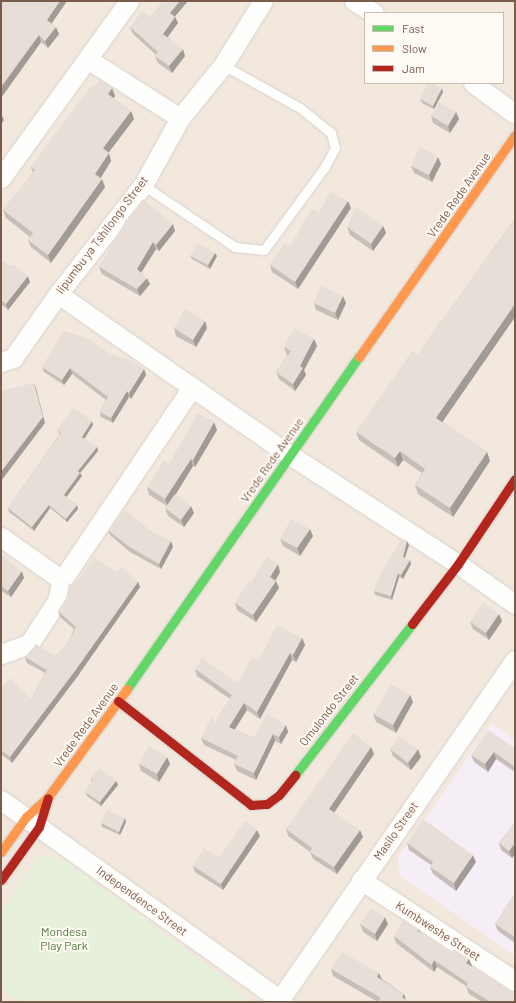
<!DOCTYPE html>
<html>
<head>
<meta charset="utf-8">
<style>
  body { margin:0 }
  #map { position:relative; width:516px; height:1003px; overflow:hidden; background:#f9f5f0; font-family:Barlow,sans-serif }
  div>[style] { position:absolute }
  .residential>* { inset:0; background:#f2e8de }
  .education>* { inset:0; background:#f6eef6 }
  .green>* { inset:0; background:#e7f0db }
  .roads { filter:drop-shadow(0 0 1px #d7d1cb) drop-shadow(0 0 1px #d7d1cb) }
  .lane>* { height:9px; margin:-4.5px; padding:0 4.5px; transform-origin:4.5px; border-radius:4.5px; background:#fefefd }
  .street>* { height:19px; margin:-9.5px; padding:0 9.5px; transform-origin:9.5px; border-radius:9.5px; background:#fefefd }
  .fast>* { height:9px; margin:-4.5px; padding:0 4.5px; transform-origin:4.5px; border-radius:4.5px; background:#63d668 }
  .slow>* { height:9px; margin:-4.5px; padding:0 4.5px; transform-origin:4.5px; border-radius:4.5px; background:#ff974d }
  .jam>* { height:9px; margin:-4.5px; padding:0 4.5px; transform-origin:4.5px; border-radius:4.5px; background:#b3261e }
  .wall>* { inset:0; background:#c6bfb9 }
  .shaded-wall>* { inset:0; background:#a19b96 }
  .building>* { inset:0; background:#e6ded7 }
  span { translate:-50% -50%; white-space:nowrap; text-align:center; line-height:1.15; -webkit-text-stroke:4px #fffaf3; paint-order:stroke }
  .street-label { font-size:12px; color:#7a5c4d }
  .park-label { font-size:12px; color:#537a41 }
  .frame { position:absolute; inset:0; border:2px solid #7a5c4d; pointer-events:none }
  .legend { position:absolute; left:364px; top:12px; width:140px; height:72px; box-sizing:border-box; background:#fffaf3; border:1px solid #cabbb1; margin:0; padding:5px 7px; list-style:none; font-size:12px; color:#7a5c4d }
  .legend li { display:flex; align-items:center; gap:8px; height:20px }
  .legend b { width:20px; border:1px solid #cabbb1 }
</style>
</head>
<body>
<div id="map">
  <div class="residential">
    <i style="clip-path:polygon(evenodd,1px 1px,515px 1px,515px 1002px,1px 1002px,1px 1px,365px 13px,503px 13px,503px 83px,365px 83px,365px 13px)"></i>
  </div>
  <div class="education">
    <i style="clip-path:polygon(492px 723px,515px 740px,515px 956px,399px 875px,398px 857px)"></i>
  </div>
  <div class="green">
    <i style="clip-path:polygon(41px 855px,67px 862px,233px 985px,249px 1002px,20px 1002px,1px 988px,1px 913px)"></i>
  </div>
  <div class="roads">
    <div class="lane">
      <i style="left:143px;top:185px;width:111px;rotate:34deg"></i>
      <i style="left:235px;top:247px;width:29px;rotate:6deg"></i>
      <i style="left:264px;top:250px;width:102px;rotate:-53.8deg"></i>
      <i style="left:324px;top:168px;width:23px;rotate:-61deg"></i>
      <i style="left:335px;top:148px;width:16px;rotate:-105deg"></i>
      <i style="left:331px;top:133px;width:40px;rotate:-141deg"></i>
      <i style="left:300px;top:108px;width:88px;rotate:-150.8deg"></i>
    </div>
    <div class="street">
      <i style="left:354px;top:1px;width:23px;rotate:31deg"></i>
      <i style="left:89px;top:60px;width:108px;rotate:32.5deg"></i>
      <i style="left:473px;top:83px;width:52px;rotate:36.4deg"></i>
      <i style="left:1px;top:178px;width:218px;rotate:-54.1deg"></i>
      <i style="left:58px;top:294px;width:282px;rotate:34.8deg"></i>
      <i style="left:290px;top:455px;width:200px;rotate:33deg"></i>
      <i style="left:458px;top:564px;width:70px;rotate:35.1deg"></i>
      <i style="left:1px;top:362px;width:13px;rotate:-18deg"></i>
      <i style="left:13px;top:358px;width:78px;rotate:-54.9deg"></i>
      <i style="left:58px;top:294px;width:138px;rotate:-52.1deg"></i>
      <i style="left:143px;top:185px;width:77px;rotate:-61.1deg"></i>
      <i style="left:180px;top:118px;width:68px;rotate:-50.9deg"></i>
      <i style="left:223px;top:65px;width:75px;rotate:-58deg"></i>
      <i style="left:1px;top:537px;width:75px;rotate:35.2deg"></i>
      <i style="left:1px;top:654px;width:30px;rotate:-20deg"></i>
      <i style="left:29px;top:644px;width:51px;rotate:-56.9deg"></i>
      <i style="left:57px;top:601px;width:22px;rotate:-77deg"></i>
      <i style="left:62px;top:580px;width:233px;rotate:-56deg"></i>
      <i style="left:1px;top:800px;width:347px;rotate:35.6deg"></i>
      <i style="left:361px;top:880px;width:184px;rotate:33.3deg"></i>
      <i style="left:278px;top:1002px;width:416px;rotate:-55.3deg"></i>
    </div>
    <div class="fast">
      <i style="left:127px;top:689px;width:405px;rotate:-55.1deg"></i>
      <i style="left:295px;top:775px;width:191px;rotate:-52.2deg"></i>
    </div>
    <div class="slow">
      <i style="left:359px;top:357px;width:271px;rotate:-54.9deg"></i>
      <i style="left:1px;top:852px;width:43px;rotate:-54.5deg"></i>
      <i style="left:26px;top:817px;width:30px;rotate:-42deg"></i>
      <i style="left:48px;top:797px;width:134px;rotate:-53.8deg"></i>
    </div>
    <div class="jam">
      <i style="left:412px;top:624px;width:76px;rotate:-52.5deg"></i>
      <i style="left:458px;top:564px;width:102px;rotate:-56.2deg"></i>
      <i style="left:118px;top:701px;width:169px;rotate:38deg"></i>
      <i style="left:251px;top:805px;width:16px;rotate:-4deg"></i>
      <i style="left:267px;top:804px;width:15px;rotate:-37deg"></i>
      <i style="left:279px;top:795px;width:26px;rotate:-51deg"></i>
      <i style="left:1px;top:880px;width:65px;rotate:-54.4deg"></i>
      <i style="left:39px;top:827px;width:30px;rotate:-73deg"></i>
    </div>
  </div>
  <div class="wall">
    <i style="clip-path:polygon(1px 1px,67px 1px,52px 23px,59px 34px,48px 48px,41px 42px,1px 98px)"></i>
    <i style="clip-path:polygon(164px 1px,188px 1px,175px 16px,178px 23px,168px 37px,185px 56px,172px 73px,158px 63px,155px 56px,156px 55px,133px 34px,130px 27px,150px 17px,160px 6px)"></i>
    <i style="clip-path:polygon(112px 88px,115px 96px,113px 98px,131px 111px,134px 119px,108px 153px,111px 161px,101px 178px,105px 187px,51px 263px,31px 247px,28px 240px,30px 237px,6px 218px,3px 210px,33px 173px,31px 167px)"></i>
    <i style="clip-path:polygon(443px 92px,434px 109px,422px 103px,420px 99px)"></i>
    <i style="clip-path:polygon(456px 112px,459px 119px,450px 133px,433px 123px,431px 116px)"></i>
    <i style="clip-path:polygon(441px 164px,432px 182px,414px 173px,411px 166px)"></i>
    <i style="clip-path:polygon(351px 208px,298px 289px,272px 272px,270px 265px,290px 246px,319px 213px)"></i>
    <i style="clip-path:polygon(515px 218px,515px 317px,442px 422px,487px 452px,490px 461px,453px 517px,418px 494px,415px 485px,422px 473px,403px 460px,398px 467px,359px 440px,356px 432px,418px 355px)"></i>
    <i style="clip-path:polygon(173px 224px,175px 231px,159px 251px,156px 249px,141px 273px,150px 284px,140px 296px,102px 274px,99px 267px)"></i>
    <i style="clip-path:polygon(383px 226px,386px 233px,373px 251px,350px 235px,347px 227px)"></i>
    <i style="clip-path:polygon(190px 256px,217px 256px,210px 269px,192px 259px)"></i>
    <i style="clip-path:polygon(1px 260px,30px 282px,8px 310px,1px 304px)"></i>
    <i style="clip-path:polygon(314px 303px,346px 303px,338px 320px,316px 310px)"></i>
    <i style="clip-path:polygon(205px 321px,207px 328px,196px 347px,176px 336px,174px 328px)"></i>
    <i style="clip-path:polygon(314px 339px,317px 346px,304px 370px,306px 375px,295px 391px,279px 379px,276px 372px,288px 355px,287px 355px,284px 347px)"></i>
    <i style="clip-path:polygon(112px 356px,125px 360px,144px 369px,146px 375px,131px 399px,129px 397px,113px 423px,101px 417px,100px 412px,106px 400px,72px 374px,64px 385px,44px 372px,42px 367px)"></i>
    <i style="clip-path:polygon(93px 425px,84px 439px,97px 447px,98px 451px,80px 473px,82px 476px,66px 497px,77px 505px,78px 509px,67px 522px,50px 508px,34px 531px,9px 512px,8px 508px,60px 434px,59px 433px,57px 430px)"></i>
    <i style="clip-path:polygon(217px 430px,195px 467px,193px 466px,175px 495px,194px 513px,184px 527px,168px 516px,165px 508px,167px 506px,149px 495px,147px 487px,169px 464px)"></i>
    <i style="clip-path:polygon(108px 530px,151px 531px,173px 547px,161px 569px,130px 552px,110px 535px)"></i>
    <i style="clip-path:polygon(313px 536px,300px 556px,283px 546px,280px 539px)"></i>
    <i style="clip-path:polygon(407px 541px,409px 545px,405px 558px,411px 564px,403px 579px,399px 577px,392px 600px,375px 595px,374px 591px)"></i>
    <i style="clip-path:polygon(1px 555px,24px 578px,11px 597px,1px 591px)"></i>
    <i style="clip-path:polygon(280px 572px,275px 580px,279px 588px,256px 622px,237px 610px,235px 603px,251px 583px)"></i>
    <i style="clip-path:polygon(117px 573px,138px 582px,140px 587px,77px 677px,12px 763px,1px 754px,1px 688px,31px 699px,45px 673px,27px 663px,25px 657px,56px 656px,69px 641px,74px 629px,60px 617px,58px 611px,66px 599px,74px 585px)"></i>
    <i style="clip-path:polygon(499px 614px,502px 621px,489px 640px,473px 629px,470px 622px)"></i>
    <i style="clip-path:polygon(302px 638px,305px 645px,296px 662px,292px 660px,260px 719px,247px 710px,234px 729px,253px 738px,286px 725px,288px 732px,281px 744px,275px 741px,256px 780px,237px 771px,234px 764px,236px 760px,204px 745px,201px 738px,216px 721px,230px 699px,197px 676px,195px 669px,238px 683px,258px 661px)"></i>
    <i style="clip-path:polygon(410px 695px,413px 702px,396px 733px,376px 722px,373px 714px)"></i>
    <i style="clip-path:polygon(371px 747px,374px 754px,334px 813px,363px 837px,337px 874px,313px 859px,310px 852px,288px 836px,286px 829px)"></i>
    <i style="clip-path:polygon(515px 748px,515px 772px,496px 759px,488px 772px,474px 762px,471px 755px)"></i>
    <i style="clip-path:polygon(390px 749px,421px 757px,411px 770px,393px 756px)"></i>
    <i style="clip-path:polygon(139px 764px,170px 764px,159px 782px,141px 771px)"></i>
    <i style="clip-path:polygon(91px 778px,116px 781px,118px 785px,101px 806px,87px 796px,85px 792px,92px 782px)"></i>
    <i style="clip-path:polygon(125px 818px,126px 822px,120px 835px,102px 827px,101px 823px)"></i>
    <i style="clip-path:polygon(515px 822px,515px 854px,512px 858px,501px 850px,499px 843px)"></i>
    <i style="clip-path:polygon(257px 830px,260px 836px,223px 890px,195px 872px,193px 866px,219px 858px)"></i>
    <i style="clip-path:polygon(407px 843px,476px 862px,456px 891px,433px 874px,430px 867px,431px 865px,409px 850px)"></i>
    <i style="clip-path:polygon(515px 893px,515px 943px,498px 931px,495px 924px)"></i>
    <i style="clip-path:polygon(360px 924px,388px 924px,377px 941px,363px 932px)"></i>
    <i style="clip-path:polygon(419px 929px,421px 934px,451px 954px,469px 959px,471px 966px,515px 1002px,482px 1002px,469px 994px,466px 986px,437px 967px,434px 972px,396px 943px,394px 936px)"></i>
    <i style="clip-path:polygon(331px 969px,379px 973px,382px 979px,404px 994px,406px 1000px,409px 1002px,378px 1002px,333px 976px)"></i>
  </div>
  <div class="shaded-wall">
    <i style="clip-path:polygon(60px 1px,67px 1px,49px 27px,47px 20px)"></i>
    <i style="clip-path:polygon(180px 1px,188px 1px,172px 20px,170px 13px)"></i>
    <i style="clip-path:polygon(175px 17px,178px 23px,165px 40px,163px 34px)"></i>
    <i style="clip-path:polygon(56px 27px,59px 34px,48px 48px,45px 41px)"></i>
    <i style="clip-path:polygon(39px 35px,41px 42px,1px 98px,1px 87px)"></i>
    <i style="clip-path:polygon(183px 49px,185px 56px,172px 73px,169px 66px)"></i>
    <i style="clip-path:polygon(112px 88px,115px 96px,111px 102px,108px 94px)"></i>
    <i style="clip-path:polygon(442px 88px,443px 92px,434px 109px,433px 106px)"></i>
    <i style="clip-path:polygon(131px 111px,134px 119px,106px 156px,103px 148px)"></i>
    <i style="clip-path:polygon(456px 112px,459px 119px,450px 133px,448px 126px)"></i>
    <i style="clip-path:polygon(1px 113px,4px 120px,1px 124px)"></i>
    <i style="clip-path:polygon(109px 153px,111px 161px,98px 182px,95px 174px)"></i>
    <i style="clip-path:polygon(438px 157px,441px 164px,432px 182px,429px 175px)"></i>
    <i style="clip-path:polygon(102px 179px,105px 187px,51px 263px,48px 255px)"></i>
    <i style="clip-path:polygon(348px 201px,351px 208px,298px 289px,295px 282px)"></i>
    <i style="clip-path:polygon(173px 224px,175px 231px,159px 251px,156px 245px)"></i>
    <i style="clip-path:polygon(383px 226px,386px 233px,373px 251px,371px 244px)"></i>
    <i style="clip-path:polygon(153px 242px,156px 249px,139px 276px,137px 269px)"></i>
    <i style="clip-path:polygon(215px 253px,217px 256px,210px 269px,208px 265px)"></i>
    <i style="clip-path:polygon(28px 276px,30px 282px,8px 310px,6px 304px)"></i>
    <i style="clip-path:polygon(147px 278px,150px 284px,140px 296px,137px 289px)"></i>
    <i style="clip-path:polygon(343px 296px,346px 303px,338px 320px,335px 313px)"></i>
    <i style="clip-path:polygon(515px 304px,515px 317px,439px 427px,436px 418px)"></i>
    <i style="clip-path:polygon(205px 321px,207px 328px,196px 347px,193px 340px)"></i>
    <i style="clip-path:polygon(314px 339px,317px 346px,304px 370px,306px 375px,295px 391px,293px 384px,300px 366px)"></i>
    <i style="clip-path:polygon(70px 368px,72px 374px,64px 385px,62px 380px)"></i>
    <i style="clip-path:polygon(144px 369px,146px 375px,131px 399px,129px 393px)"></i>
    <i style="clip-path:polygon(34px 383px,36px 388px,45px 423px,1px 481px,1px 472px)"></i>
    <i style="clip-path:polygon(127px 391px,129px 397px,113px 423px,111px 418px)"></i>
    <i style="clip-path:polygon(92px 421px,93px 425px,83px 441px,82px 437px)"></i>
    <i style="clip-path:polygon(214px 422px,217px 430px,195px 467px,193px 460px)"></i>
    <i style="clip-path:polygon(97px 447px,98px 451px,80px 473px,82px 476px,65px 499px,64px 495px,78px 471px)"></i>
    <i style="clip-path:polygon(400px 451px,403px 460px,398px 467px,395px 458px)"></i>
    <i style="clip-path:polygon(487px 452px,490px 461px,453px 517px,450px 508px)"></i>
    <i style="clip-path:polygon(191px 459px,193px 466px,168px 507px,165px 499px)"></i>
    <i style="clip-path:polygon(49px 505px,50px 508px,34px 531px,32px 527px)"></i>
    <i style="clip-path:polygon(77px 505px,78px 509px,67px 522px,66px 519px)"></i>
    <i style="clip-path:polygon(191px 506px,194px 513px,184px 527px,181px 520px)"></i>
    <i style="clip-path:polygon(310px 529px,313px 536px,300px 556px,297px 548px)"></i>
    <i style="clip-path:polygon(171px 541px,173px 547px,161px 569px,159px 564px)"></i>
    <i style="clip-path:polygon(407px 541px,409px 545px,404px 560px,403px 557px)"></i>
    <i style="clip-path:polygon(410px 560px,411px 564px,403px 579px,401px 575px)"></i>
    <i style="clip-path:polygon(278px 564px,280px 572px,273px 585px,270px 577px)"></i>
    <i style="clip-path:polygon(22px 571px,24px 578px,11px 597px,8px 591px)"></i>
    <i style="clip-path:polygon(398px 573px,399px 577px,392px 600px,391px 596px)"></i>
    <i style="clip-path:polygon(276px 581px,279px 588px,256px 622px,253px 615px)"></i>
    <i style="clip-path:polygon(138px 582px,140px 587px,77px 677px,12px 763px,10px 757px)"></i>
    <i style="clip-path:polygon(499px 614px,502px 621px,489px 640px,486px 633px)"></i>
    <i style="clip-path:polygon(302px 638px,305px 645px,296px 662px,293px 655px)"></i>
    <i style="clip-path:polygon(290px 653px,292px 660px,260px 719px,257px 712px)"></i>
    <i style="clip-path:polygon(410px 695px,413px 702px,396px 733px,393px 725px)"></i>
    <i style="clip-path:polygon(244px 703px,247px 710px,232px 734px,229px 727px)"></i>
    <i style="clip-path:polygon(286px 725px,288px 732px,281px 744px,279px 737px)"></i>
    <i style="clip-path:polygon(273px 734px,275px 741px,256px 780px,254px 773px)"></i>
    <i style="clip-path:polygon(371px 747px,374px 754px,331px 817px,329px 809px)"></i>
    <i style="clip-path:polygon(418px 749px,421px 757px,411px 770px,408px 763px)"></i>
    <i style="clip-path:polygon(494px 752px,496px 759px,488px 772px,485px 764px)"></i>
    <i style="clip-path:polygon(167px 757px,170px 764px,159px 782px,157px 774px)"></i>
    <i style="clip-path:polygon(116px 781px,118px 785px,101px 806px,100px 802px)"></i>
    <i style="clip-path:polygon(125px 818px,126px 822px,120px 835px,119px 832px)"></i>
    <i style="clip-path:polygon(257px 830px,260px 836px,223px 890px,221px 884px)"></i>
    <i style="clip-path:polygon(360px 830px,363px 837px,337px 874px,334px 867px)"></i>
    <i style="clip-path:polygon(515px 843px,515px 854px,512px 858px,509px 851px)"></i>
    <i style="clip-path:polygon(473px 855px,476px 862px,456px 891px,454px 883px)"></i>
    <i style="clip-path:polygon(385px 917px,388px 924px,377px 941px,375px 934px)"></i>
    <i style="clip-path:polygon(469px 959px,472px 966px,469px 970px,466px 963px)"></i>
    <i style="clip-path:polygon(434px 960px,437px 967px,434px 972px,432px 965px)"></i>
    <i style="clip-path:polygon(379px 973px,382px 981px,377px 977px)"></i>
    <i style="clip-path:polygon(404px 994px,406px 1001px,402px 997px)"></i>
  </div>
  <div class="building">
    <i style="clip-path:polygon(1px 1px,60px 1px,47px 20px,56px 27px,45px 41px,39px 35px,1px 87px)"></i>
    <i style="clip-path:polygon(164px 1px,180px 1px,170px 13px,175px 17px,163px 34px,183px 49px,169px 66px,155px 56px,158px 52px,130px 27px,142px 11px,150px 17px,160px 6px)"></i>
    <i style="clip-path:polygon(101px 80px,112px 88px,108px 94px,131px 111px,103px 148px,109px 153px,95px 174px,102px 179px,48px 255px,28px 240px,33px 233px,3px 210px,35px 170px,31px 167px,59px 128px,88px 90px)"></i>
    <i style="clip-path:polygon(428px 83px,431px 83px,442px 88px,433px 106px,420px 99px)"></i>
    <i style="clip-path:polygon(439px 102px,456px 112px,448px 126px,431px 116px)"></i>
    <i style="clip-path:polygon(420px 147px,438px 157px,429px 175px,411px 166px)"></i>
    <i style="clip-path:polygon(330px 192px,348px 201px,295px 282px,270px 265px,284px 243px,290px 246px,312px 209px,319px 213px)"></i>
    <i style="clip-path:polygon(143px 199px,173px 224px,156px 245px,153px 242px,137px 269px,147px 278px,137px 289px,99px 267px,126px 220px)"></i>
    <i style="clip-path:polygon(356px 207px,383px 226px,371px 244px,347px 227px)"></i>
    <i style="clip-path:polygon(515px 218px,515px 304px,436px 418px,487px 452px,450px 508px,415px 485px,425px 469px,400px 451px,395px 458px,356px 432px,412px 351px,418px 355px,440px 320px,442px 321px)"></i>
    <i style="clip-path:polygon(197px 243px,215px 253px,208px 265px,190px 256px)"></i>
    <i style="clip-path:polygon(1px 260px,10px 267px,12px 264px,28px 276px,6px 304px,1px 300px)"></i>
    <i style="clip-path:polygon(321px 286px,343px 296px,335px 313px,314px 303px)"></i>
    <i style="clip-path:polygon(185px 309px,205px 321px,193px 340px,174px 328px)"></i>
    <i style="clip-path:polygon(294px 328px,314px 339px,300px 366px,303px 368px,293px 384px,276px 372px,291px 351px,284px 347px)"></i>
    <i style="clip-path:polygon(63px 331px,88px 338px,112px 356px,114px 354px,125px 360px,126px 358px,144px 369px,129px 393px,127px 391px,111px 418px,100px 412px,108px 397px,70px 368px,62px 380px,42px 367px)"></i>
    <i style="clip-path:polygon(34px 383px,43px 417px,1px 472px,1px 391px)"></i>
    <i style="clip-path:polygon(73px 408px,92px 421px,82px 437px,97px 447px,78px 471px,80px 473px,64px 495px,77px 505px,66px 519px,49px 505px,32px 527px,8px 508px,61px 433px,57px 430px)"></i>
    <i style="clip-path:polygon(198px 413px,214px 422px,193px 460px,191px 459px,165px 499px,147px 487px,164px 460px,169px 464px)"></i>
    <i style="clip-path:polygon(175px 494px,191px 506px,181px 520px,165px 508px)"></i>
    <i style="clip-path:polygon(125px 510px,151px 531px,171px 541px,159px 564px,128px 546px,108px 530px)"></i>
    <i style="clip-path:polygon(291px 519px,310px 529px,297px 548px,280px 539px)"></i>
    <i style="clip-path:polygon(402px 538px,407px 541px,403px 557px,410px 560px,401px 575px,398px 573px,391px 596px,374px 591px,378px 578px)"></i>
    <i style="clip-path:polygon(1px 555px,22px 571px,8px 591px,1px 586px)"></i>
    <i style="clip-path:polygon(94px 557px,117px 573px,121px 567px,138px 582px,75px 671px,10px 757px,1px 750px,1px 688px,11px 678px,31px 699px,47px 670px,25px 657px,36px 644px,56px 656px,69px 641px,76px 627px,58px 611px,66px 599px,69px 583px,74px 585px)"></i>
    <i style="clip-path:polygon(266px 557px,278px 564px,270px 577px,276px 581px,253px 615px,235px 603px,249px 581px,251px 583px)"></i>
    <i style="clip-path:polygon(483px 603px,499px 614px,486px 633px,470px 622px)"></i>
    <i style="clip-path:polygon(277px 625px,302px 638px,293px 655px,290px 653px,257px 712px,244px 703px,229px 727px,253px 738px,267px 714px,286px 725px,279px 737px,273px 734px,254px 773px,234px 764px,238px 756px,201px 738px,211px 718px,216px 721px,232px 695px,195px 669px,202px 658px,238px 683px,252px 657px,258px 661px)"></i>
    <i style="clip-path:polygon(391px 685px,410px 695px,393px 725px,373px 714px)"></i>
    <i style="clip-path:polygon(488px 730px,515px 748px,515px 767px,494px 752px,485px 764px,471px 755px)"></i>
    <i style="clip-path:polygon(353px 733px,371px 747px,329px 809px,360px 830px,334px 867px,310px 852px,312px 848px,286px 829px)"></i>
    <i style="clip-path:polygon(399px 736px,418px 749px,408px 763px,390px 749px)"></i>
    <i style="clip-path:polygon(149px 746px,167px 757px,157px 774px,139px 764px)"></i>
    <i style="clip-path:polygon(100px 768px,116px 781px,100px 802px,85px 792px,93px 780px,91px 778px)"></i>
    <i style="clip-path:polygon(107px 810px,125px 818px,119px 832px,101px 823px)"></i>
    <i style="clip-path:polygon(423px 819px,473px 855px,454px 883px,430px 867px,433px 862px,407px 843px)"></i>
    <i style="clip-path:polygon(245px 821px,257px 830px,221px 884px,193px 866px,204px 848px,219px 858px)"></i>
    <i style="clip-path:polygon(515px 822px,515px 843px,509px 851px,499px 843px)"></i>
    <i style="clip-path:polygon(515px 893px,515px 919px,514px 920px,515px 921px,515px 937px,495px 924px)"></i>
    <i style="clip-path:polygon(371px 908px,385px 917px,375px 934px,360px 924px)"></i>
    <i style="clip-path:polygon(404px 919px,419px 929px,417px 931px,451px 954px,454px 949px,469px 959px,466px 963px,515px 993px,515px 1002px,491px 1002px,466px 987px,468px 983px,434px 960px,432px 965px,394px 936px)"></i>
    <i style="clip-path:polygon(342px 952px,379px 973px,377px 977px,404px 994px,402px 997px,409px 1002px,380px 1002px,378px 1001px,381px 998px,331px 969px)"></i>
  </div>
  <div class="street-label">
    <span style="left:459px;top:195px;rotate:-55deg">Vrede Rede Avenue</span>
    <span style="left:102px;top:235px;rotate:-53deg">Iipumbu ya Tshilongo Street</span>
    <span style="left:272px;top:460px;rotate:-55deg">Vrede Rede Avenue</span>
    <span style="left:329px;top:710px;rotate:-52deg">Omulondo Street</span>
    <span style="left:86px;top:725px;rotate:-54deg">Vrede Rede Avenue</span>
    <span style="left:396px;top:831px;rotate:-55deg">Masilo Street</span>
    <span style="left:142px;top:901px;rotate:36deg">Independence Street</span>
    <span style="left:438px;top:931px;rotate:33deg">Kumbweshe Street</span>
  </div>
  <div class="park-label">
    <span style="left:64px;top:939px">Mondesa<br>Play Park</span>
  </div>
  <div class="frame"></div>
  <ul class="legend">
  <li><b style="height:5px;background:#63d668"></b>Fast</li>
  <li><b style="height:5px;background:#ff974d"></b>Slow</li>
  <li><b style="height:5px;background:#b3261e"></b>Jam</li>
  </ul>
</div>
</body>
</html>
